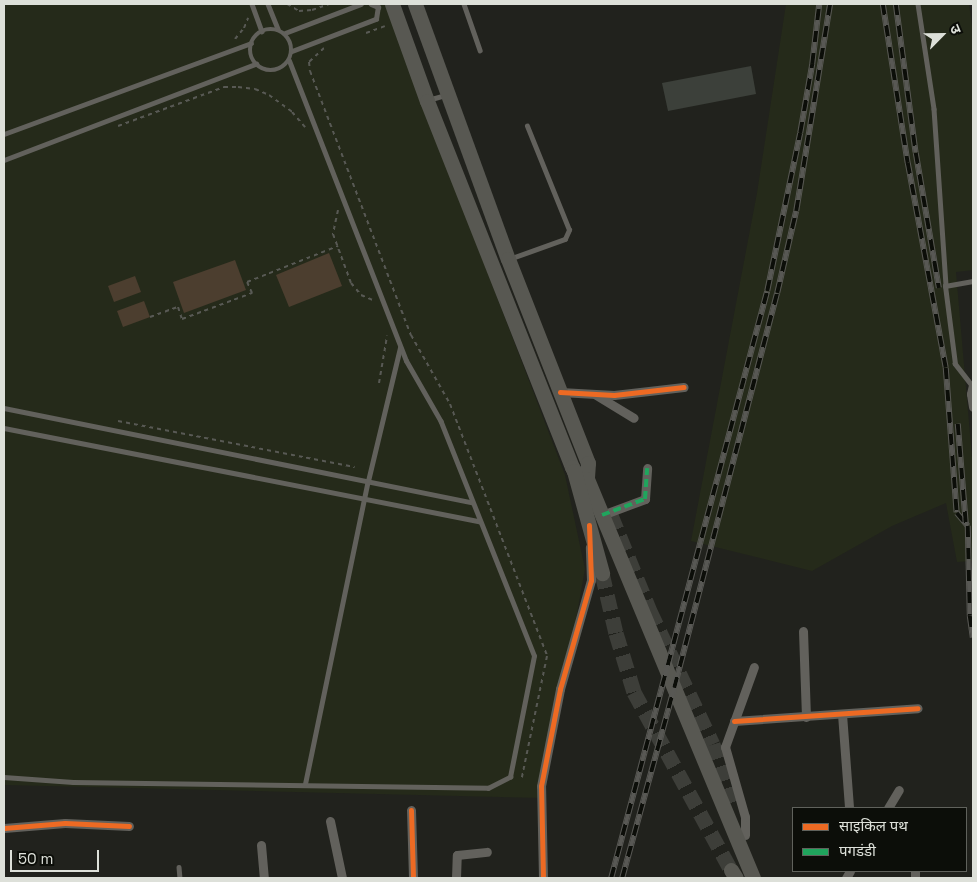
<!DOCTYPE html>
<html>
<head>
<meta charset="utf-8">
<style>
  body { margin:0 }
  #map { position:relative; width:977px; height:882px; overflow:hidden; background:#21221d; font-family:"Space Grotesk","Noto Sans Devanagari",sans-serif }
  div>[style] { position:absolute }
  .built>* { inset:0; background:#252a1a }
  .green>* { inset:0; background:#4c3e2f }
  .building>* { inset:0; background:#3c403a }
  .primary-tunnel>* { height:15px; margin-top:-7.5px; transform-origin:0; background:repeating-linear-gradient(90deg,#3d3e39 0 15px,transparent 0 23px) }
  .path>* { height:2px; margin-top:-1px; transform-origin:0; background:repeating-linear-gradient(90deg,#585954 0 4px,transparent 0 8px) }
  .service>* { height:4.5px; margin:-2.25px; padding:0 2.25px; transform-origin:2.25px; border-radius:2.25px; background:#62615c }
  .service>.ring { margin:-2.25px; padding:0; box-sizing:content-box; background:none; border:4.5px solid #62615c; border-radius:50% }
  .minor>* { height:9px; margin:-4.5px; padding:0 4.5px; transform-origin:4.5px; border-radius:4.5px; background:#62615c }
  .primary>* { height:15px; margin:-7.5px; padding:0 7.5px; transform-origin:7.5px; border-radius:7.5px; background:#585852 }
  .rail>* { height:5.5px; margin-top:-2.75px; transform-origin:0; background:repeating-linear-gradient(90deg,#0c0e09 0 11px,#585854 0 22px); box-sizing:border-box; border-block:1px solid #585854 }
  .quiet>* { height:4px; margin-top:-2px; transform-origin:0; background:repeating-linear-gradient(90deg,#20a55d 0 8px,transparent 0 12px) }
  .cycleway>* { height:5px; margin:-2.5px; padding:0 2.5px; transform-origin:2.5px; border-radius:2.5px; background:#ed6a23 }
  span { translate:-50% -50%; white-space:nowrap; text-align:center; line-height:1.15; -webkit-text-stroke:4.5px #0c0e09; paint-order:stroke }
  .frame { position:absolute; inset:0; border:5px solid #dde0d9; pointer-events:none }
  .legend { position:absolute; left:792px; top:807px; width:175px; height:65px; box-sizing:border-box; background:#0c0e09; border:1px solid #60625c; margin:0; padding:6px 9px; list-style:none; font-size:15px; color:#dde0d9 }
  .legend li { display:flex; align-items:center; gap:10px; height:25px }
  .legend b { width:25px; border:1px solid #60625c }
  .north { position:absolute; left:917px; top:10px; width:50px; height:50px; -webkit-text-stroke:4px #0c0e09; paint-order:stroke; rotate:67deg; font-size:14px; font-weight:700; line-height:20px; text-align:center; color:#dde0d9 }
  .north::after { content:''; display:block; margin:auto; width:18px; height:22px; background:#dde0d9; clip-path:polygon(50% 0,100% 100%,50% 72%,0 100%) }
  .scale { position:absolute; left:10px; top:850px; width:89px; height:22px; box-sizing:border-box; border:2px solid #dde0d9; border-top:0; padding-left:6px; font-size:15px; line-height:18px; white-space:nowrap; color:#dde0d9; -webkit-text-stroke:4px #0c0e09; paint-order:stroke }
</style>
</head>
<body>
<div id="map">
  <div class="built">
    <i style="clip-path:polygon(4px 4px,385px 4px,565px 475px,585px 569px,544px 798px,4px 785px)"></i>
    <i style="clip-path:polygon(786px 4px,969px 4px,973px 32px,973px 270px,956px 272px,973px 469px,973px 561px,957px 562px,946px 503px,892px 526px,812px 571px,691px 541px,757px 193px)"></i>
  </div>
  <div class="green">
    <i style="clip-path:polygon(329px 253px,342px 286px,289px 307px,276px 275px)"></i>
    <i style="clip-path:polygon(235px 260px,246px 290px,184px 313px,173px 282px)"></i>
    <i style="clip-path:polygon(135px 276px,141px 292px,114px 302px,108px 286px)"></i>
    <i style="clip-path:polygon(144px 301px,150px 317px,123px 327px,117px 311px)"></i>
  </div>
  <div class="building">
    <i style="clip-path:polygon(751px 66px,756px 94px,668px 111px,662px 83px)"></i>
  </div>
  <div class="primary-tunnel">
    <i style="left:611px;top:515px;width:104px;rotate:67.9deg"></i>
    <i style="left:650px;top:611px;width:147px;rotate:64.7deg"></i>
    <i style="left:713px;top:744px;width:66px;rotate:71.6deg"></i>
    <i style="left:602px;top:573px;width:62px;rotate:76.9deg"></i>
    <i style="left:616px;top:633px;width:62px;rotate:73deg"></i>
    <i style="left:634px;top:692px;width:203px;rotate:61.4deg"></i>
  </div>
  <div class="path">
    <i style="left:287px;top:4px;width:14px;rotate:30deg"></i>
    <i style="left:299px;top:11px;width:13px;rotate:-4deg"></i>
    <i style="left:312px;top:10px;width:18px;rotate:-19deg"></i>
    <i style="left:366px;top:33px;width:20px;rotate:-20deg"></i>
    <i style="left:235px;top:39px;width:14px;rotate:-51deg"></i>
    <i style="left:244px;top:28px;width:11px;rotate:-68deg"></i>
    <i style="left:324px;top:48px;width:21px;rotate:137deg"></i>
    <i style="left:309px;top:62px;width:9px;rotate:84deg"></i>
    <i style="left:310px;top:71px;width:283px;rotate:69.1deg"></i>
    <i style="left:411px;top:335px;width:79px;rotate:60.5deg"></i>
    <i style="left:450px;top:404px;width:270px;rotate:68.9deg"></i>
    <i style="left:547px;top:656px;width:124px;rotate:101.7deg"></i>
    <i style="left:118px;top:126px;width:113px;rotate:-20.2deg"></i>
    <i style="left:224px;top:87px;width:14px"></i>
    <i style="left:238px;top:87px;width:17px;rotate:7deg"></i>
    <i style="left:255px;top:89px;width:15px;rotate:23deg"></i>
    <i style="left:269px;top:95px;width:29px;rotate:36deg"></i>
    <i style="left:292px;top:112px;width:20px;rotate:49deg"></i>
    <i style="left:338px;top:210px;width:25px;rotate:102deg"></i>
    <i style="left:333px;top:234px;width:52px;rotate:69.8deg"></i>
    <i style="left:351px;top:283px;width:16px;rotate:50deg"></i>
    <i style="left:361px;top:295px;width:13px;rotate:23deg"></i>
    <i style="left:150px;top:317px;width:30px;rotate:-20deg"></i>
    <i style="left:178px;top:307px;width:13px;rotate:72deg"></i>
    <i style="left:182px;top:319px;width:75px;rotate:-20.4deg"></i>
    <i style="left:252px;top:293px;width:12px;rotate:-114deg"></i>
    <i style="left:247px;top:282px;width:98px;rotate:-21.6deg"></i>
    <i style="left:379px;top:383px;width:48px;rotate:-80.3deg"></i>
    <i style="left:118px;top:421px;width:241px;rotate:11deg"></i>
  </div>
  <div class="service">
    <i style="left:252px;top:4px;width:29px;rotate:70deg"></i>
    <i style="left:268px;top:4px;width:27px;rotate:68deg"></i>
    <i style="left:371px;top:4px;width:8px;rotate:23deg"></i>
    <i style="left:464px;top:4px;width:49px;rotate:70.8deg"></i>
    <i style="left:918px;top:4px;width:106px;rotate:81.3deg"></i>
    <i style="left:934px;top:109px;width:175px;rotate:86.1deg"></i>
    <i class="ring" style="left:250px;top:29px;width:37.5px;height:37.5px"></i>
    <i style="left:285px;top:33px;width:81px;rotate:-20.9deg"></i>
    <i style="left:292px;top:51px;width:90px;rotate:-20.9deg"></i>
    <i style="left:376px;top:19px;width:12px;rotate:-81deg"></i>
    <i style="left:428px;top:100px;width:18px;rotate:-16deg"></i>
    <i style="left:4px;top:134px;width:263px;rotate:-20.2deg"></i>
    <i style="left:4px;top:160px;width:270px;rotate:-20.9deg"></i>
    <i style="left:512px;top:258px;width:56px;rotate:-19.7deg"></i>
    <i style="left:565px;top:239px;width:10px;rotate:-66deg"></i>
    <i style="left:569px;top:230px;width:112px;rotate:-112deg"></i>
    <i style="left:972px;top:386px;width:28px;rotate:-128deg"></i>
    <i style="left:955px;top:364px;width:79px;rotate:-97.3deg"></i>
    <i style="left:945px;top:286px;width:28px;rotate:-10deg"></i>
    <i style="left:4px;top:408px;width:477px;rotate:11.4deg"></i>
    <i style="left:4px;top:428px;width:485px;rotate:11.1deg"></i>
    <i style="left:4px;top:777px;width:69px;rotate:4.1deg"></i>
    <i style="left:73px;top:782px;width:415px;rotate:0.8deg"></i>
    <i style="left:488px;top:788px;width:25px;rotate:-27deg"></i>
    <i style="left:510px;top:777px;width:123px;rotate:-78.8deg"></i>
    <i style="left:534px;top:656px;width:252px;rotate:-111.7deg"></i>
    <i style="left:441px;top:422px;width:70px;rotate:-119.8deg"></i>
    <i style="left:406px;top:361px;width:322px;rotate:-111.3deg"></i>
    <i style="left:305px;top:784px;width:309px;rotate:-78.3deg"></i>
    <i style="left:368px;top:481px;width:137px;rotate:-76.5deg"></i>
    <i style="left:179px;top:867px;width:11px;rotate:85deg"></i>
  </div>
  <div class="minor">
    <i style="left:973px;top:385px;width:9px;rotate:103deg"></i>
    <i style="left:971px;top:394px;width:13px;rotate:81deg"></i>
    <i style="left:560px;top:392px;width:54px;rotate:3.2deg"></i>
    <i style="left:614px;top:395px;width:70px;rotate:-6.5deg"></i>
    <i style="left:596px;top:395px;width:44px;rotate:31.2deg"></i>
    <i style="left:602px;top:515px;width:46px;rotate:-20.4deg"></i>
    <i style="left:645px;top:499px;width:31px;rotate:-86deg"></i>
    <i style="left:803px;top:631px;width:86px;rotate:88deg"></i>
    <i style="left:842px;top:714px;width:94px;rotate:85.7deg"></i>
    <i style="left:734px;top:721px;width:184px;rotate:-4deg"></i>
    <i style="left:888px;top:808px;width:21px;rotate:-59deg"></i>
    <i style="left:411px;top:810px;width:68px;rotate:88.3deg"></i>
    <i style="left:330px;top:821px;width:58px;rotate:78.1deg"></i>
    <i style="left:4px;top:828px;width:61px;rotate:-4.7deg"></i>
    <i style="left:65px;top:823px;width:64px;rotate:2.7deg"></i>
    <i style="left:745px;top:835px;width:18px;rotate:-90deg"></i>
    <i style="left:745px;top:817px;width:73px;rotate:-105.9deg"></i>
    <i style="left:725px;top:747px;width:85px;rotate:-70.1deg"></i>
    <i style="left:261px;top:845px;width:33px;rotate:85deg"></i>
    <i style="left:915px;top:871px;width:7px;rotate:90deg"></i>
    <i style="left:456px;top:878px;width:23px;rotate:-88deg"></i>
    <i style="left:457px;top:855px;width:30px;rotate:-6deg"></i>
    <i style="left:543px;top:878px;width:92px;rotate:-91.2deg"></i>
    <i style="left:541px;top:786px;width:99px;rotate:-78.9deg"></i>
    <i style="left:560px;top:689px;width:113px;rotate:-74.1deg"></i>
    <i style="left:591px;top:580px;width:33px;rotate:-92deg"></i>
    <i style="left:846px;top:878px;width:8px;rotate:-60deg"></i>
  </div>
  <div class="primary">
    <i style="left:392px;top:4px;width:103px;rotate:70.2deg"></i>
    <i style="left:427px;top:101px;width:394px;rotate:68.4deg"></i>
    <i style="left:572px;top:467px;width:4px;rotate:63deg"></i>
    <i style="left:574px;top:471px;width:15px;rotate:32deg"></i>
    <i style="left:415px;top:4px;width:271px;rotate:70deg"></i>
    <i style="left:508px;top:259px;width:219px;rotate:68.6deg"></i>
    <i style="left:588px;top:463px;width:16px;rotate:94deg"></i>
    <i style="left:587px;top:479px;width:432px;rotate:67.4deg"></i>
    <i style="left:574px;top:471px;width:106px;rotate:74.6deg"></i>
    <i style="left:731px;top:870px;width:9px;rotate:58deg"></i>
  </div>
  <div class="rail">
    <i style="left:883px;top:4px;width:161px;rotate:81.1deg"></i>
    <i style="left:908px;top:163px;width:208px;rotate:79.5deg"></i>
    <i style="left:946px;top:368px;width:145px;rotate:85.7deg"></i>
    <i style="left:957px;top:513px;width:17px;rotate:50deg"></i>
    <i style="left:968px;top:526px;width:90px;rotate:88.7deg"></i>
    <i style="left:970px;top:616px;width:22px;rotate:82deg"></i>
    <i style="left:896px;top:4px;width:150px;rotate:82.4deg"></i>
    <i style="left:916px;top:153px;width:137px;rotate:80.3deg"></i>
    <i style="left:958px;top:424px;width:100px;rotate:85.4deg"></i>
    <i style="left:611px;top:878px;width:607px;rotate:-75.12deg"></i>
    <i style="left:767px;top:291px;width:161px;rotate:-78.2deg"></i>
    <i style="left:800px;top:133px;width:70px;rotate:-80.1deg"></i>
    <i style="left:812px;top:64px;width:60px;rotate:-83.3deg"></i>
    <i style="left:622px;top:878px;width:197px;rotate:-74.7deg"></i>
    <i style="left:674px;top:688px;width:408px;rotate:-75.4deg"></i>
    <i style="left:777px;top:293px;width:84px;rotate:-77deg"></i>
    <i style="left:796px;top:211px;width:210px;rotate:-80.7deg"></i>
  </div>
  <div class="quiet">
    <i style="left:602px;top:515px;width:46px;rotate:-20.4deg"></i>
    <i style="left:645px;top:499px;width:31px;rotate:-86deg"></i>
  </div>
  <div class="cycleway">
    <i style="left:560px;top:392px;width:54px;rotate:3.2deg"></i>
    <i style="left:614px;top:395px;width:70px;rotate:-6.5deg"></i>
    <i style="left:734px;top:721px;width:184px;rotate:-4deg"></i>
    <i style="left:411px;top:810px;width:68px;rotate:88.3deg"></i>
    <i style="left:4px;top:828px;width:61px;rotate:-4.7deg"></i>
    <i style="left:65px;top:823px;width:64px;rotate:2.7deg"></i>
    <i style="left:543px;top:878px;width:92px;rotate:-91.2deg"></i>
    <i style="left:541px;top:786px;width:99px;rotate:-78.9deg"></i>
    <i style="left:560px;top:689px;width:113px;rotate:-74.1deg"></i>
    <i style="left:591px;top:580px;width:55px;rotate:-92.1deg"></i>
  </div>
  <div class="frame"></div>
  <ul class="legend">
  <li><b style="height:6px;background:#ed6a23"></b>साइकिल पथ</li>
  <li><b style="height:6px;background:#20a55d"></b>पगडंडी</li>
  </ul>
  <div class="north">उ</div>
  <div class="scale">50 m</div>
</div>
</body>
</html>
